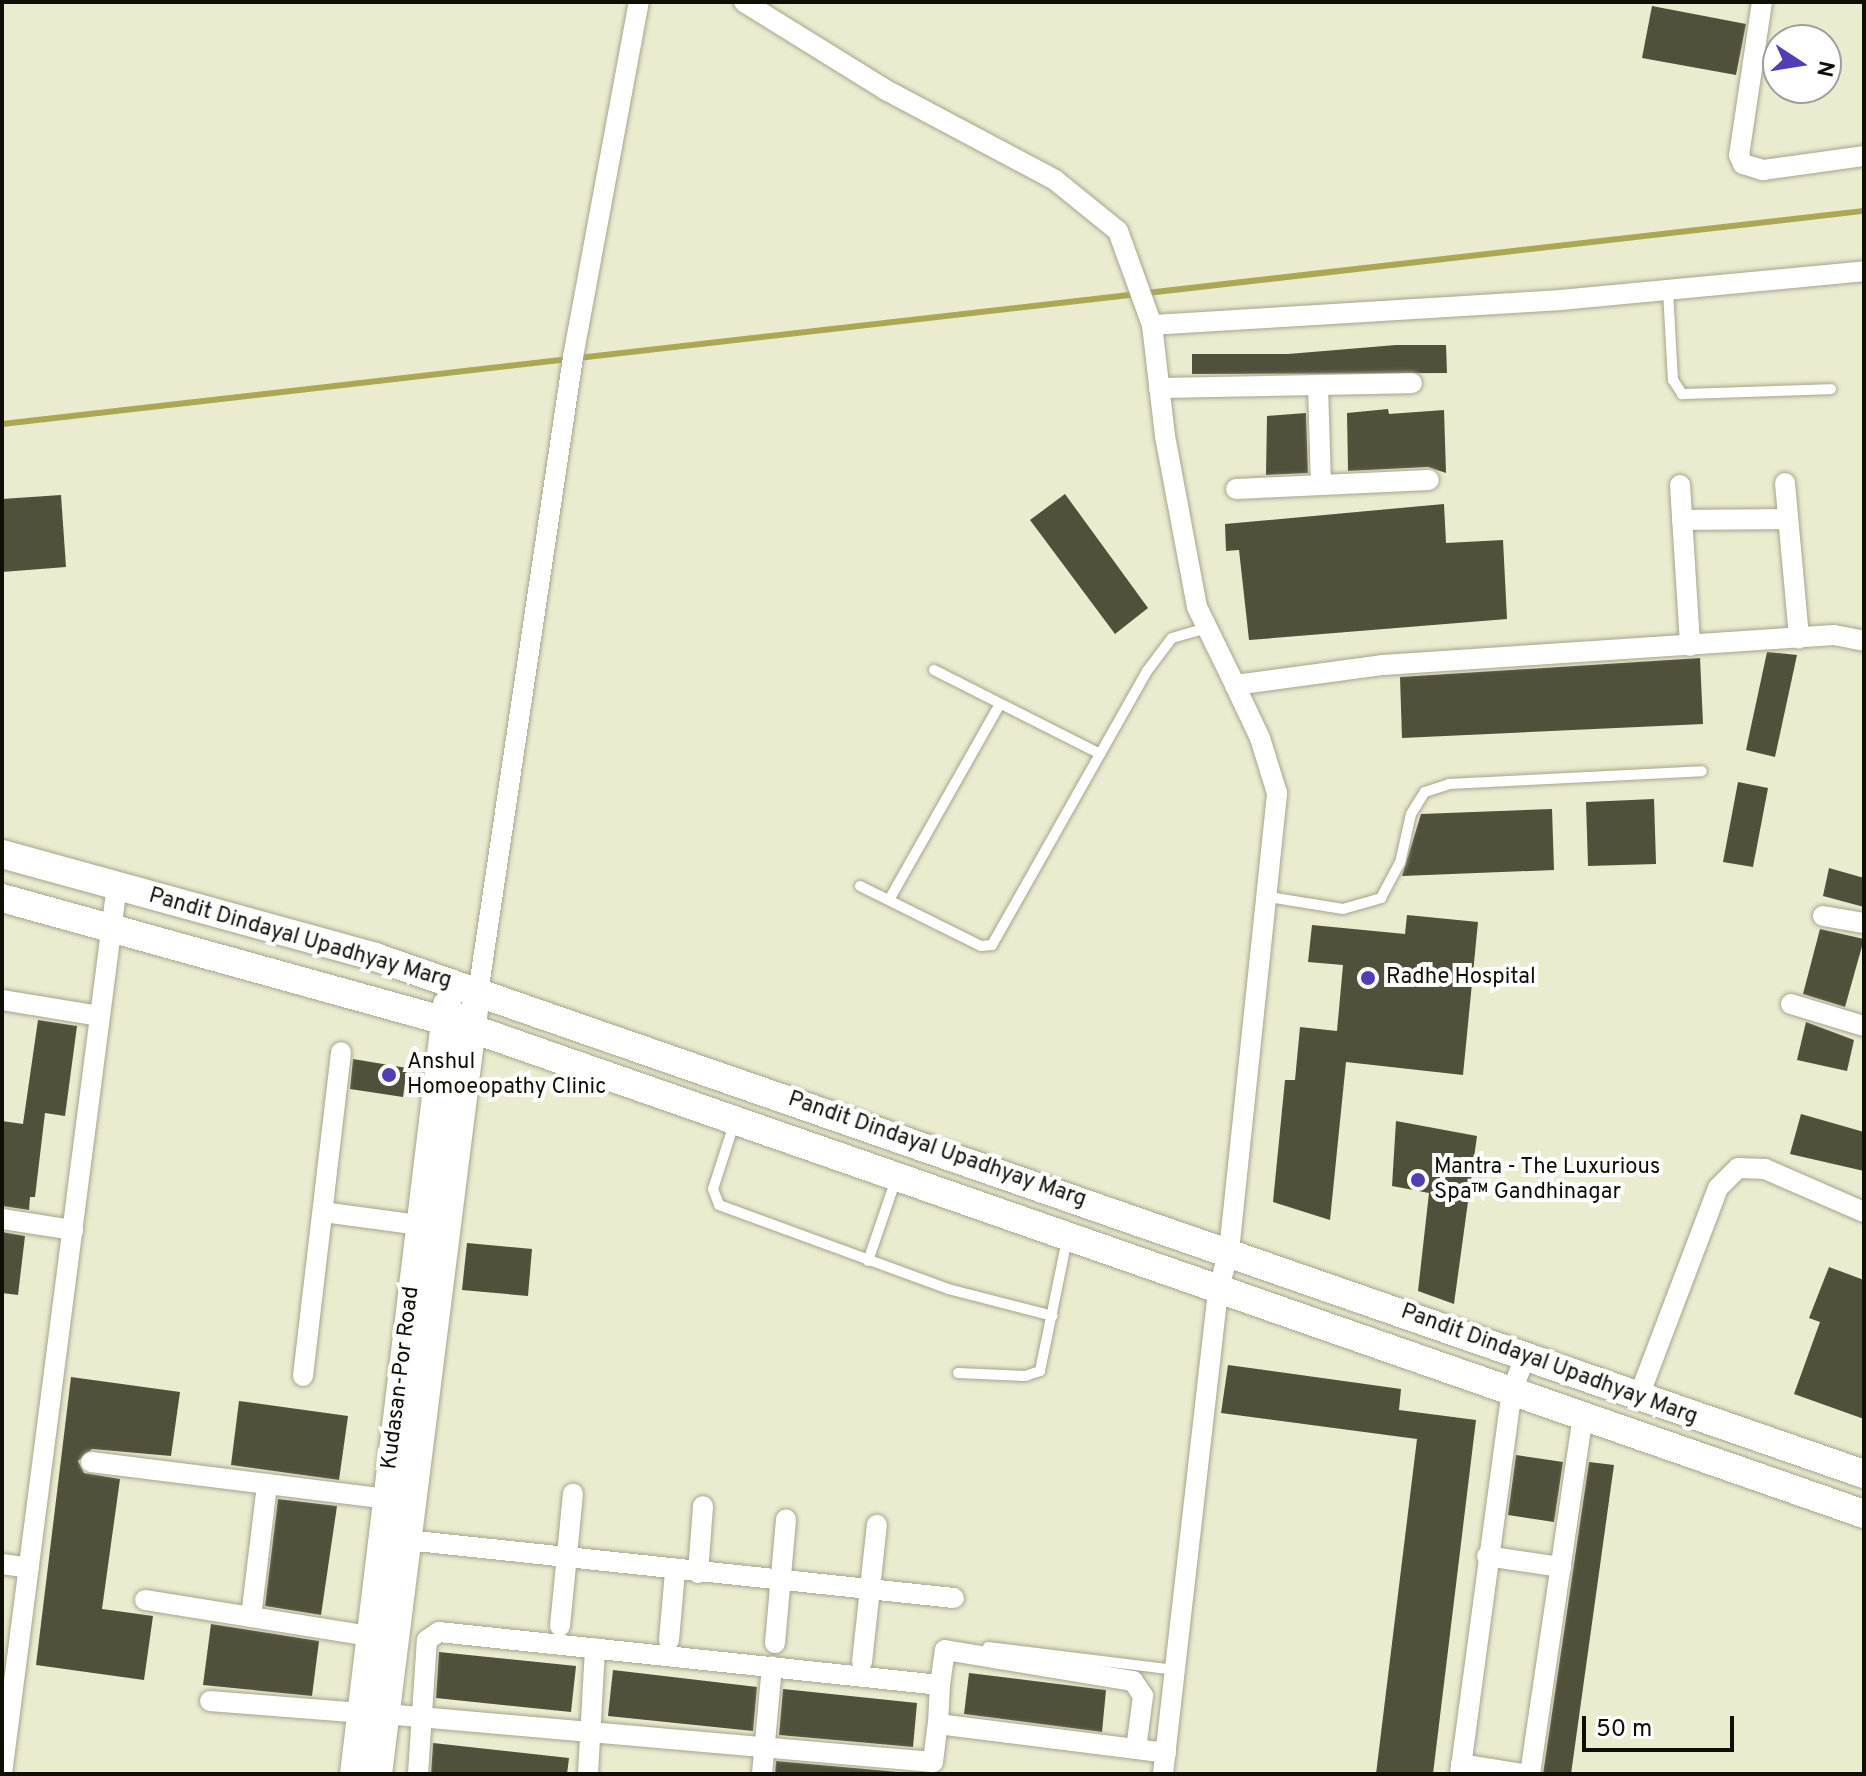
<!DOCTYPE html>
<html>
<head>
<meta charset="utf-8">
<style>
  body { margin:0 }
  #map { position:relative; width:1866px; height:1776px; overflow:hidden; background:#ebebd0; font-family:Overpass,sans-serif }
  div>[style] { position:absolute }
  .stream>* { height:6px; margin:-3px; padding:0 3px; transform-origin:3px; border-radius:3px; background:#aca753 }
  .building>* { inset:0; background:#51503a }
  .roads { filter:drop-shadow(0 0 2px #a6a58d) drop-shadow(0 0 2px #a6a58d) }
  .lane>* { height:10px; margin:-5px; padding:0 5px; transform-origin:5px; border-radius:5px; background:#fff }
  .street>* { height:20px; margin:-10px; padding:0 10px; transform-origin:10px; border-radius:10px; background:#fff }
  .secondary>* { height:28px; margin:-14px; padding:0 14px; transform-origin:14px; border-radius:14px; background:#fff }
  .dots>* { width:22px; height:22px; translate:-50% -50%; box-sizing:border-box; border:4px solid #fff; border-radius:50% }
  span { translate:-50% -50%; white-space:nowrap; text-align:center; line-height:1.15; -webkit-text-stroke:8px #fff; paint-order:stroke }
  .street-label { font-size:22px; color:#0f0f06 }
  .poi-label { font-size:22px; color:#0f0f06 }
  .left { translate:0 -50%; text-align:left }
  .frame { position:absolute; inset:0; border:4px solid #0f0f06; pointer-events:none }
  .north { position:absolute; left:1762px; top:24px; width:80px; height:80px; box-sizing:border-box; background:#fff; border:2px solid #9f9f9b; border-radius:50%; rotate:102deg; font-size:22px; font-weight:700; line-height:32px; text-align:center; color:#0f0f06 }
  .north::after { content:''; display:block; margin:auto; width:28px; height:36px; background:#543cb4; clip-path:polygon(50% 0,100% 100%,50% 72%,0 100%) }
  .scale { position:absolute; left:1582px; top:1716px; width:152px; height:36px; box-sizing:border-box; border:4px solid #0f0f06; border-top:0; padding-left:10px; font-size:24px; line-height:28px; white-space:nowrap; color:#0f0f06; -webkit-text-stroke:6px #fff; paint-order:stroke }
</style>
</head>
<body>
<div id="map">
  <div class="stream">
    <i style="left:2px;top:424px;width:1874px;rotate:-6.53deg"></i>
  </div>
  <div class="building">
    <i style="clip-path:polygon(1652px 6px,1746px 24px,1736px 75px,1642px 58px)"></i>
    <i style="clip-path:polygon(1396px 345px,1446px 345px,1447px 373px,1192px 374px,1192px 354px,1288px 354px)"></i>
    <i style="clip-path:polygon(1388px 409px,1389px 414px,1444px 410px,1446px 473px,1428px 467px,1348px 471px,1347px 413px)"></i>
    <i style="clip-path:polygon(1306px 413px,1308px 473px,1266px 475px,1267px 416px)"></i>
    <i style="clip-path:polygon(1065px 494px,1148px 608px,1115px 634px,1030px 520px)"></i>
    <i style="clip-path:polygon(61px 495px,66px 567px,2px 572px,2px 499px)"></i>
    <i style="clip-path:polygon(1444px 504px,1446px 543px,1503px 540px,1507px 619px,1249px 640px,1239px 550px,1226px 551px,1225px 524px)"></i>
    <i style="clip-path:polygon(1767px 652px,1797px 655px,1775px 757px,1746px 750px)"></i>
    <i style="clip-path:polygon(1700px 658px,1703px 724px,1402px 738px,1400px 677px)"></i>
    <i style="clip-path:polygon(1738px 782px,1768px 788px,1753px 867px,1723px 862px)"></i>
    <i style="clip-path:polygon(1654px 799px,1656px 864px,1588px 866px,1586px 802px)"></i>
    <i style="clip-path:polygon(1552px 809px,1554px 870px,1402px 876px,1421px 814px)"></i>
    <i style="clip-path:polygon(1829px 868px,1864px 878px,1864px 907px,1823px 896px)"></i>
    <i style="clip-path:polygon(1407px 915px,1478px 922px,1463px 1075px,1346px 1062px,1330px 1220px,1273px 1202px,1285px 1080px,1295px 1080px,1300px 1027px,1337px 1031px,1343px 965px,1308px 962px,1312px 925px,1405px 934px)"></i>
    <i style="clip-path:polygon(1820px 929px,1864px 939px,1845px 1007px,1803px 994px)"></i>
    <i style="clip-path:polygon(38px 1020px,77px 1026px,65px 1116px,45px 1113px,35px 1197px,30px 1197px,29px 1210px,2px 1206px,2px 1121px,23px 1124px)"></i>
    <i style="clip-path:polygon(1806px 1022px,1854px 1040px,1847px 1071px,1797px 1060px)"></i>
    <i style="clip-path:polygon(353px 1059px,407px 1068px,403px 1097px,350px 1089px)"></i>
    <i style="clip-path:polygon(1801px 1114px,1864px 1132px,1864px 1171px,1790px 1154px)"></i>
    <i style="clip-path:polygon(1396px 1121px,1477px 1136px,1454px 1304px,1418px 1291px,1429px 1193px,1392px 1186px)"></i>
    <i style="clip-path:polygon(2px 1232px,25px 1236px,18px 1295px,2px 1293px)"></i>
    <i style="clip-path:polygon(467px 1243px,532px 1249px,528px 1296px,462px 1290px)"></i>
    <i style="clip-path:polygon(1829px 1267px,1864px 1280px,1864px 1419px,1794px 1394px,1820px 1322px,1809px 1318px)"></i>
    <i style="clip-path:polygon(1228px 1365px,1401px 1389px,1399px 1410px,1476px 1420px,1433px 1774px,1376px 1774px,1417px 1439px,1221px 1413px)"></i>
    <i style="clip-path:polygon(71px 1377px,180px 1392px,171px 1456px,92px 1449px,78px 1461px,84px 1473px,120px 1479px,102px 1609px,153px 1616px,144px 1680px,36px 1665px)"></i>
    <i style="clip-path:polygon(239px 1401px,348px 1416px,339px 1480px,231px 1465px)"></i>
    <i style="clip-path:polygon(1516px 1455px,1563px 1462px,1554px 1522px,1508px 1515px)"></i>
    <i style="clip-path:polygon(1589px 1462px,1614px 1465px,1571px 1774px,1543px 1774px)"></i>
    <i style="clip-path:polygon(278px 1499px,337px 1506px,321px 1615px,265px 1606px)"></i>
    <i style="clip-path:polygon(211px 1624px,319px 1641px,312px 1696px,203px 1685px)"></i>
    <i style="clip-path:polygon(439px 1652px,576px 1666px,571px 1712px,436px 1698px)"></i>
    <i style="clip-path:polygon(613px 1670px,757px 1687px,753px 1731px,608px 1716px)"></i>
    <i style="clip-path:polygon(969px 1673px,1106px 1690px,1102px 1732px,964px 1714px)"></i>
    <i style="clip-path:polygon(783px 1689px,917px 1703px,913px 1747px,779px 1735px)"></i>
    <i style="clip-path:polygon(433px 1743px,569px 1758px,567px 1774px,431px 1774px)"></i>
    <i style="clip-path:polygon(776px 1761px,910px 1773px,775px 1774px)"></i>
  </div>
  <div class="roads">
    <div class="lane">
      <i style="left:1668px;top:291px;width:89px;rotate:86.8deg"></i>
      <i style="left:1673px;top:380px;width:17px;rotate:57deg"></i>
      <i style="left:1682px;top:394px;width:149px;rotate:-1.9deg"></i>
      <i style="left:934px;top:670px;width:186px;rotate:26.8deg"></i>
      <i style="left:860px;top:886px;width:135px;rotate:26.4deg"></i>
      <i style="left:981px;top:946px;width:11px;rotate:-5deg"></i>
      <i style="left:992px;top:945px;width:315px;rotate:-60.5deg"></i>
      <i style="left:1147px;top:671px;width:41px;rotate:-52.9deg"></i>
      <i style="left:1172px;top:638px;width:33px;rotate:-16deg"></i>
      <i style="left:1269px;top:897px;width:75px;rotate:9.2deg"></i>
      <i style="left:1343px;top:909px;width:40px;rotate:-16deg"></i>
      <i style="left:1381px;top:898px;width:40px;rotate:-62deg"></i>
      <i style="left:1400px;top:863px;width:50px;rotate:-77.3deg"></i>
      <i style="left:1411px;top:814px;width:26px;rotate:-58deg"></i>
      <i style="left:1425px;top:792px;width:25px;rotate:-18deg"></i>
      <i style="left:1449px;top:784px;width:253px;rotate:-2.9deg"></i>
      <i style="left:889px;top:900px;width:225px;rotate:-60.5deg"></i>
      <i style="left:734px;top:1124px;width:68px;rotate:107.9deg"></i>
      <i style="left:713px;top:1189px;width:17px;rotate:69deg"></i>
      <i style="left:719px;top:1205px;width:244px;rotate:20.1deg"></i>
      <i style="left:948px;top:1289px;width:108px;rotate:14.4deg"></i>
      <i style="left:868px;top:1261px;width:87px;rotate:-71.1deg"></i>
      <i style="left:958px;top:1373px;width:67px;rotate:2.6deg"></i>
      <i style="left:1025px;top:1376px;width:16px;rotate:-18deg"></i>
      <i style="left:1040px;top:1371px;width:135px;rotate:-78.4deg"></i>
      <i style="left:988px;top:1647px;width:188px;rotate:7deg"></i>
    </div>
    <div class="street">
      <i style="left:744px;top:2px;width:167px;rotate:31.8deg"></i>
      <i style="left:886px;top:90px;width:191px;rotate:28deg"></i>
      <i style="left:1055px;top:180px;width:81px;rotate:39deg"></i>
      <i style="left:1118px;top:231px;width:100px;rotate:70.1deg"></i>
      <i style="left:1152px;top:325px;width:112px;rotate:83.3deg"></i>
      <i style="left:1165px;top:436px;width:174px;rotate:79.4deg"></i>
      <i style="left:1197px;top:607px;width:87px;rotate:64deg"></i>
      <i style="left:1762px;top:2px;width:155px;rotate:98.5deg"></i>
      <i style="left:1739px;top:155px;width:10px;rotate:66deg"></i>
      <i style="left:1743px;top:164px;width:21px;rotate:17deg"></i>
      <i style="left:1763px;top:170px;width:102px;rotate:-7.9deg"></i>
      <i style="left:1152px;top:325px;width:409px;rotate:-3.5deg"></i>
      <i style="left:1560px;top:300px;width:305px;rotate:-5.4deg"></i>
      <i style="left:1318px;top:385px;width:100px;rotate:88.3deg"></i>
      <i style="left:1159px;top:388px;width:253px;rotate:-1.1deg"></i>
      <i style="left:1785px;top:483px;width:156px;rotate:84.8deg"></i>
      <i style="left:1680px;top:485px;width:161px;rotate:86.4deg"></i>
      <i style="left:1236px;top:489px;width:193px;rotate:-2.7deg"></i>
      <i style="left:1682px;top:520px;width:106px;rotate:-0.5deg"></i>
      <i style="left:1823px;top:916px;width:42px;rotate:9.7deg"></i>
      <i style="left:478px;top:993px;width:643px;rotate:-81.5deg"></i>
      <i style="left:573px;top:357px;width:361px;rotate:-79.5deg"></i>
      <i style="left:2px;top:1000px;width:99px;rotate:9.3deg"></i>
      <i style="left:1791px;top:1004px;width:76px;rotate:16.8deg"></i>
      <i style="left:323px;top:1212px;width:97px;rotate:7.7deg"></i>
      <i style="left:2px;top:1219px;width:72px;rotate:8.8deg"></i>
      <i style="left:303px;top:1376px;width:326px;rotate:-83.3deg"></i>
      <i style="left:1639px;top:1396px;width:222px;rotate:-69.2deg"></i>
      <i style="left:1718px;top:1188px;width:28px;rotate:-45deg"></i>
      <i style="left:1738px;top:1168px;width:27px;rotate:2deg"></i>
      <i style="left:1765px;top:1169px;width:108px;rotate:23.5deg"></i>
      <i style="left:91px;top:1462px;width:298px;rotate:7.1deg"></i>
      <i style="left:397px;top:1539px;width:560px;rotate:6.05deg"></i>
      <i style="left:1487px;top:1556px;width:75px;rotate:8.5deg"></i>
      <i style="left:2px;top:1564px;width:27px;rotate:8deg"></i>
      <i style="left:698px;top:1573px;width:67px;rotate:-85.7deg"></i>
      <i style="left:145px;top:1600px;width:229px;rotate:9.1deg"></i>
      <i style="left:251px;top:1617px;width:134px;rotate:-83.1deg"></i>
      <i style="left:560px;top:1626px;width:133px;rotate:-84.4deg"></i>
      <i style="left:669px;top:1640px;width:69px;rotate:-85deg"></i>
      <i style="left:775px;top:1643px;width:124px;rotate:-84.9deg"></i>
      <i style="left:862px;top:1662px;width:138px;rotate:-83.8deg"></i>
      <i style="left:940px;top:1685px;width:35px;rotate:-82deg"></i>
      <i style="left:945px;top:1650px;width:191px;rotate:9.4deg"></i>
      <i style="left:1133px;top:1681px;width:18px;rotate:56deg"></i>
      <i style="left:1143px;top:1696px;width:53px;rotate:97.5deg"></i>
      <i style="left:210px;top:1701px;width:151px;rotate:4.5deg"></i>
      <i style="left:385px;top:1714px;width:550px;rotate:5.01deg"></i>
      <i style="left:933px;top:1762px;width:38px;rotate:-83deg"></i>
      <i style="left:1461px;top:1764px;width:63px;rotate:9.2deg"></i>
      <i style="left:2px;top:1774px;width:896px;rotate:-82.63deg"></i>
      <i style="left:418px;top:1774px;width:134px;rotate:-86.2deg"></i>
      <i style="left:427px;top:1640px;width:14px;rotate:-34deg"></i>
      <i style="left:439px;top:1632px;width:504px;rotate:6.04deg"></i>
      <i style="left:940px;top:1685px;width:39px;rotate:93deg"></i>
      <i style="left:938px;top:1724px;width:230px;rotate:7.2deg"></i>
      <i style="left:588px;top:1774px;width:126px;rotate:-86.8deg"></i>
      <i style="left:762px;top:1774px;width:108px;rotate:-84.7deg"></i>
      <i style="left:1163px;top:1774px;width:486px;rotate:-83.5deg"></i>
      <i style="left:1218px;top:1291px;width:41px;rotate:-74.6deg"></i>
      <i style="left:1229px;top:1251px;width:461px;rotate:-84deg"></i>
      <i style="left:1277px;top:793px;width:58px;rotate:-107.2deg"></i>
      <i style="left:1260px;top:738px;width:59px;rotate:-115.3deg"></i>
      <i style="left:1235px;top:685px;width:149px;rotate:-7.7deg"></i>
      <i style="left:1383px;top:665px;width:452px;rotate:-3.8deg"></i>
      <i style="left:1834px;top:635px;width:31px;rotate:11deg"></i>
      <i style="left:1460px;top:1774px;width:388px;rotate:-82.3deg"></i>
      <i style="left:1512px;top:1390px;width:37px;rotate:-68deg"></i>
      <i style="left:1530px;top:1774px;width:363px;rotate:-81.6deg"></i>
    </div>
    <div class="secondary">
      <i style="left:2px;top:854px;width:387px;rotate:15.4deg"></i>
      <i style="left:375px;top:957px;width:1576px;rotate:19.15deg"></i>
      <i style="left:2px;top:898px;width:486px;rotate:15.5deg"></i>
      <i style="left:470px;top:1028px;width:1476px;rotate:19.22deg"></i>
      <i style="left:354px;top:1774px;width:775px;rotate:-83.1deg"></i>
      <i style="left:378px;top:1774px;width:770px;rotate:-82.84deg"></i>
    </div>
  </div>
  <div class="dots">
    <i style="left:1368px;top:978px;background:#543cb4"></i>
    <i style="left:389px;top:1075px;background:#543cb4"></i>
    <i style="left:1418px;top:1180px;background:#543cb4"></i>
  </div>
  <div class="street-label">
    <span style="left:300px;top:939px;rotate:16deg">Pandit Dindayal Upadhyay Marg</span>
    <span style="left:937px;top:1150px;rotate:19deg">Pandit Dindayal Upadhyay Marg</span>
    <span style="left:1549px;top:1365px;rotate:20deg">Pandit Dindayal Upadhyay Marg</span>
    <span style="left:401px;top:1378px;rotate:-83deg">Kudasan-Por Road</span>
  </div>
  <div class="poi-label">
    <span class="left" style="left:1386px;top:978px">Radhe Hospital</span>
    <span class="left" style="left:407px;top:1075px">Anshul<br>Homoeopathy Clinic</span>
    <span class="left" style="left:1434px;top:1180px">Mantra - The Luxurious<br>Spa™ Gandhinagar</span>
  </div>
  <div class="frame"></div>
  <div class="north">N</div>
  <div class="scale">50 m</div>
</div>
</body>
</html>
